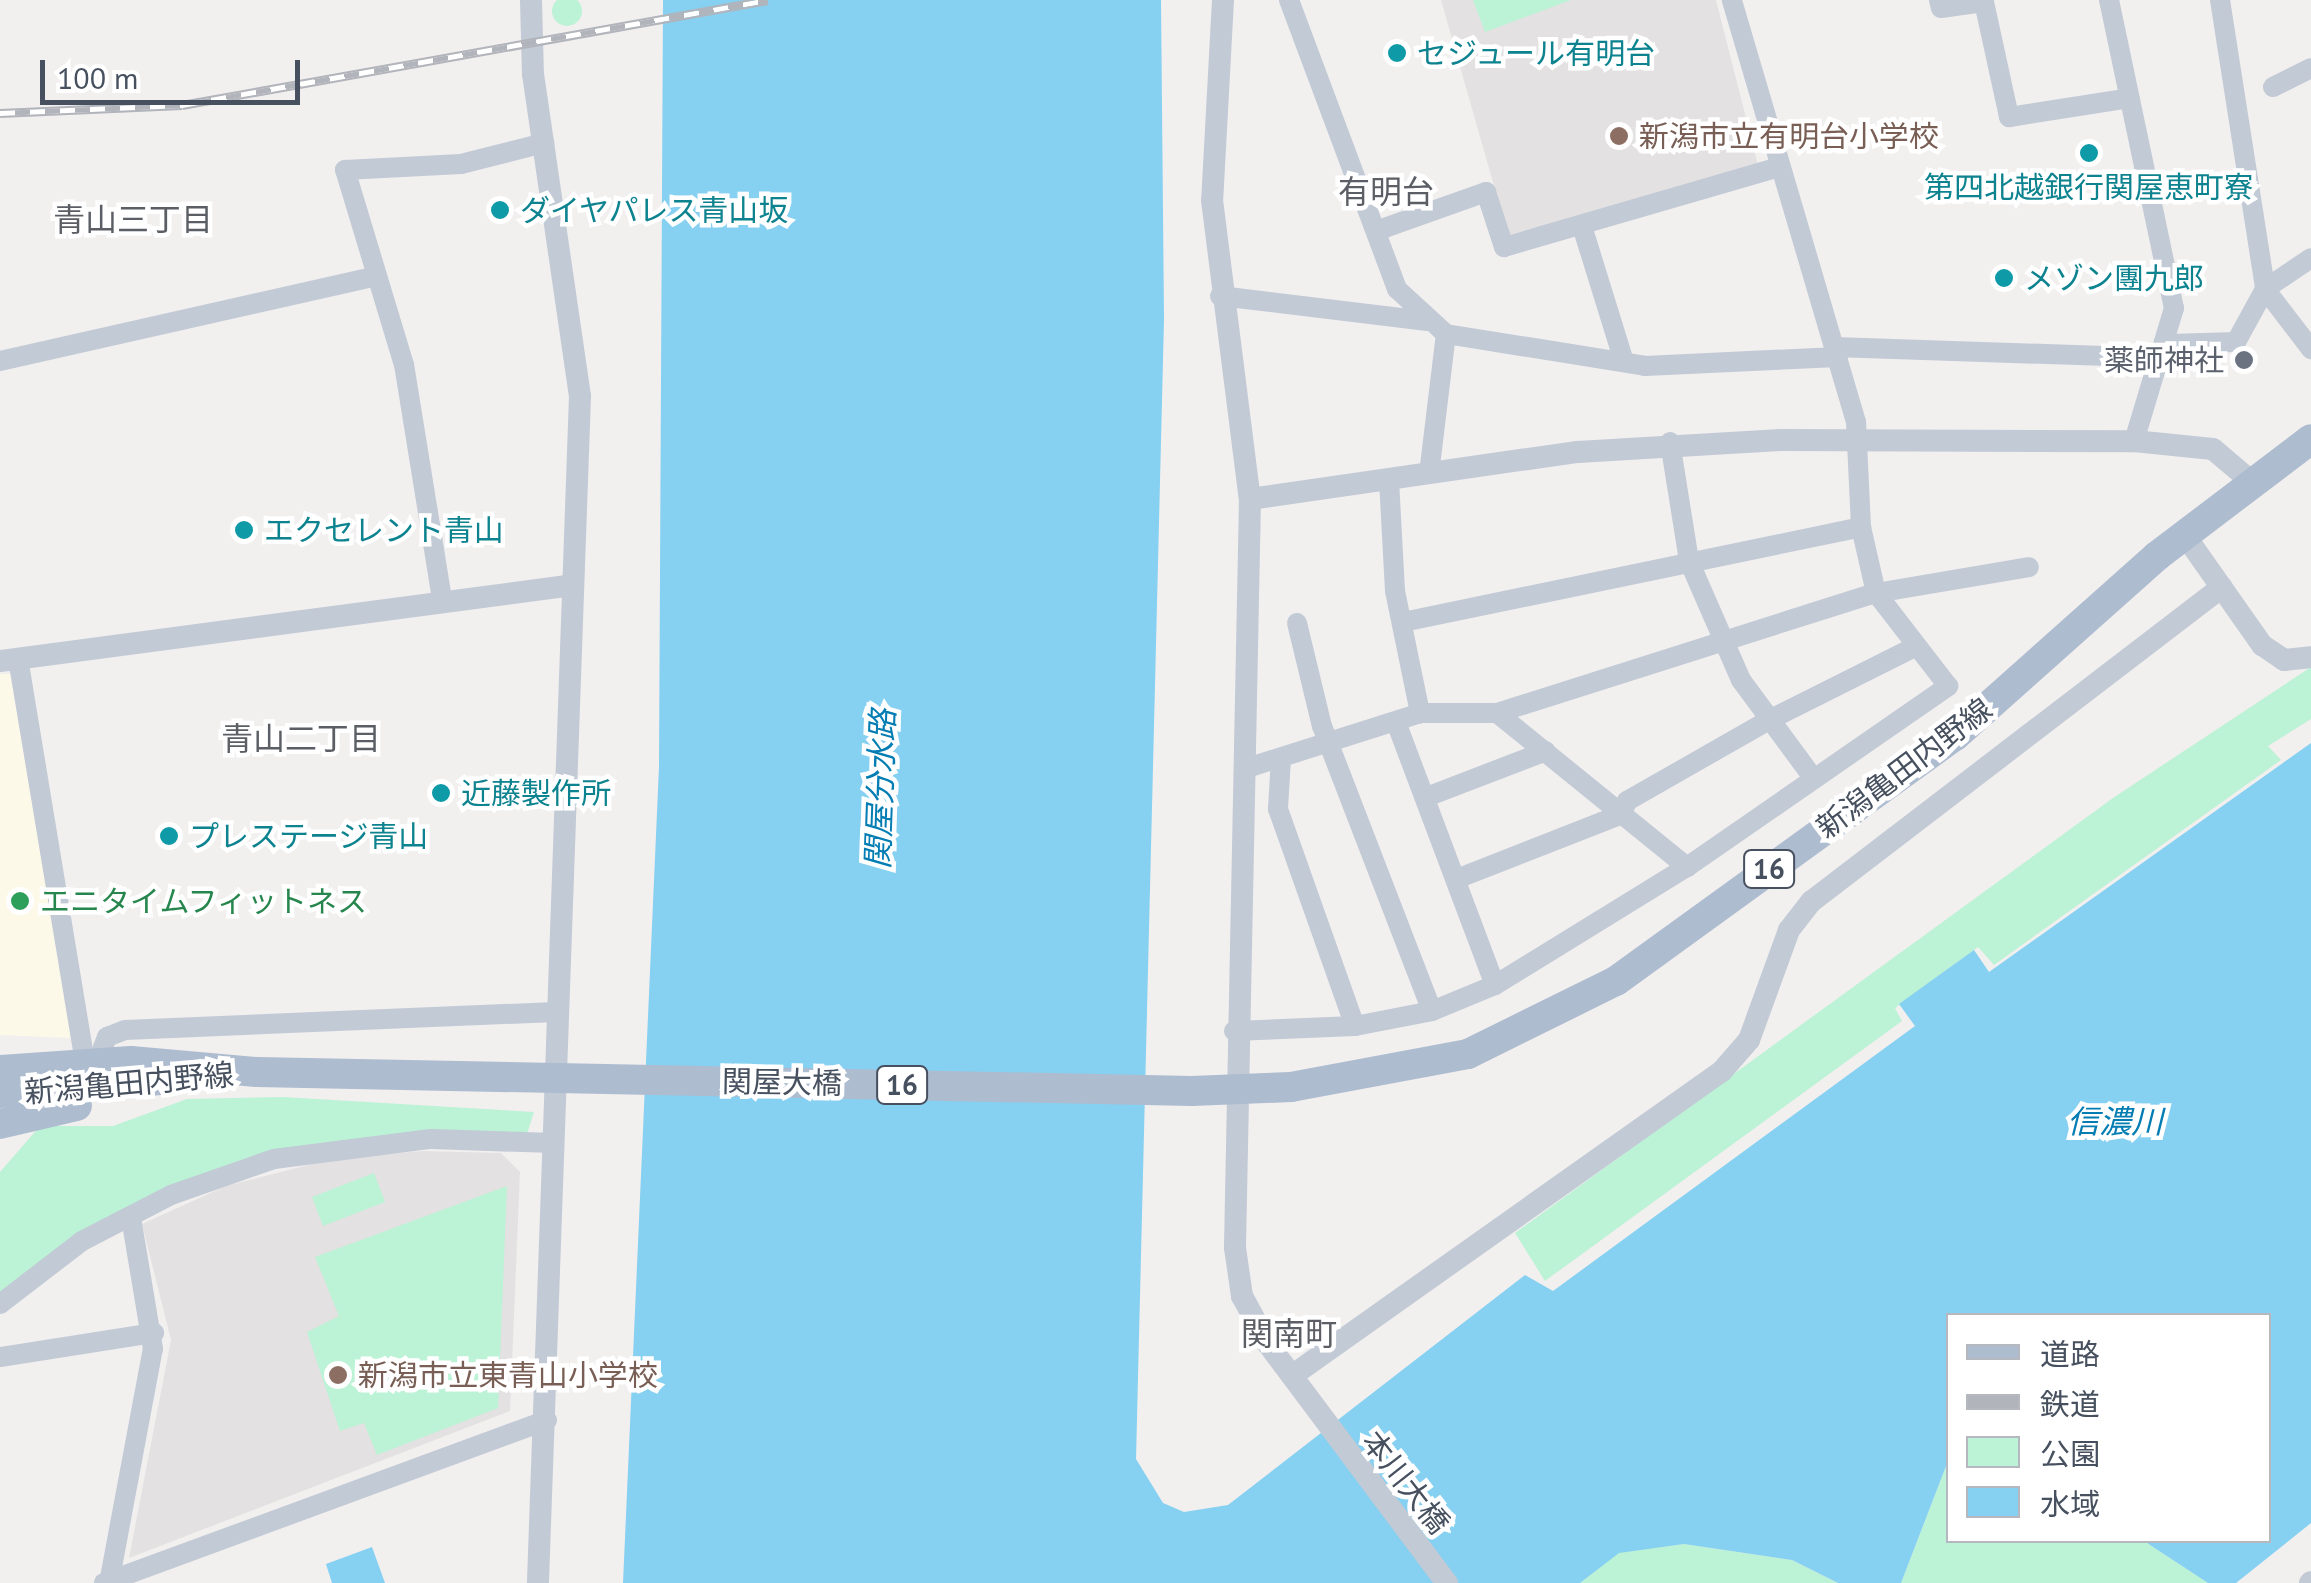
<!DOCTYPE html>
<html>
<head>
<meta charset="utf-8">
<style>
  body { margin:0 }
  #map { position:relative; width:2311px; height:1583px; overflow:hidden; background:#f2efef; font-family:"PT Sans","Noto Sans JP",sans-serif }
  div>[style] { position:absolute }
  .commercial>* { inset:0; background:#fdf9e8 }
  .education>* { inset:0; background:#e3e1e1 }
  .green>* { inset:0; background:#bcf2d6 }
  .round { border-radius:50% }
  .water>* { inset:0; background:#86d0f1 }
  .minor>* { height:20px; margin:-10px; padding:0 10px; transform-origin:10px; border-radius:10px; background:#c2cad5 }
  .tertiary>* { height:22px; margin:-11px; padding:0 11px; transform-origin:11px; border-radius:11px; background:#c2cad5 }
  .primary>* { height:30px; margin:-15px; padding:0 15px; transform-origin:15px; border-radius:15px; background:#aebcd0 }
  .rail>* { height:9px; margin-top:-4.5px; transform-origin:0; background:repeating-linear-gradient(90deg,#fff 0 15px,#b1b4ba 0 30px); box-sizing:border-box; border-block:2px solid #b1b4ba }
  .dots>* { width:28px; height:28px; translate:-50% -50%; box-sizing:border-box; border:5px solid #fff; border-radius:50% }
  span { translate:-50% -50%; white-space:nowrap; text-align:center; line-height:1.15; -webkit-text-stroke:9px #fff; paint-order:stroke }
  .shield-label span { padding:2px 8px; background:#fff; border:2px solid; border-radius:8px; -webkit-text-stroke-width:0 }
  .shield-label { font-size:28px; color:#46505e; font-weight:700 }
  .culture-label { font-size:30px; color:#0d838f }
  .left { translate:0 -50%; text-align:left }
  .education-label { font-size:30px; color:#785e54 }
  .worship-label { font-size:30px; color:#5b616d }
  .right { translate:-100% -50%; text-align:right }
  .street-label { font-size:30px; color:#46505e }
  .leisure-label { font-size:30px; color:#27864d }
  .neighbourhood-label { font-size:32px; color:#5b5f65 }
  .water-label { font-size:32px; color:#047db3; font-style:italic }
  .legend { position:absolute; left:1946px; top:1313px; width:325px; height:230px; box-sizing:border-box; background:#fff; border:2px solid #b5b9bf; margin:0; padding:12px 18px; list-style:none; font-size:30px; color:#46505e }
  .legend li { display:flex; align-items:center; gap:20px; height:50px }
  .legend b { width:50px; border:2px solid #b5b9bf }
  .scale { position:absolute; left:40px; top:60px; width:260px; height:45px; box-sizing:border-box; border:5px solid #46505e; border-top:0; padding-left:12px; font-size:30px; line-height:35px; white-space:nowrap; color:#46505e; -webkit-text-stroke:8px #fff; paint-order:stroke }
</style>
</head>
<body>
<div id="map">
  <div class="commercial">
    <i style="clip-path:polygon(0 674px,10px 674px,72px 1038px,0 1035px)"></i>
  </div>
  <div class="education">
    <i style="clip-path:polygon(1441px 0,1716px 0,1759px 169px,1508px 235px)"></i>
    <i style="clip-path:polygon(422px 1151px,501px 1153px,520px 1172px,510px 1411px,129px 1558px,171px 1340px,142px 1224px,226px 1186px,328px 1160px)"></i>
  </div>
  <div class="green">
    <i class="round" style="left:552px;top:-4px;width:30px;height:30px"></i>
    <i style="clip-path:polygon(1473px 0,1571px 0,1485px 32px)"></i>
    <i style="clip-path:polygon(2311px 667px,2311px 719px,2268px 746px,2281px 760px,1994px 965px,1978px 947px,1895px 1008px,1902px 1021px,1545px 1281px,1515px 1233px,2113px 798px)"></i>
    <i style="clip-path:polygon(283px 1097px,534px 1112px,526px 1137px,222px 1173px,0 1297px,0 1172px,40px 1126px,113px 1126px,187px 1099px)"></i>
    <i style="clip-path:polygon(374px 1173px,385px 1202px,323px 1226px,312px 1197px)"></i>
    <i style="clip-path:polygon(507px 1186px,498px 1408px,377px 1455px,364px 1423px,340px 1431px,307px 1332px,339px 1316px,315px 1257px)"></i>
    <i style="clip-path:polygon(1948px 1461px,1948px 1540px,2144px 1541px,2208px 1583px,1901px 1583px)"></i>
    <i style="clip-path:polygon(1684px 1544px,1792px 1560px,1838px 1583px,1580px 1583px,1619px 1552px)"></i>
  </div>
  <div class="water">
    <i style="clip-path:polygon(663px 0,1161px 0,1164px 319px,1136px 1459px,1163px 1503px,1184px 1512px,1228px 1505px,1525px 1275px,1553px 1291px,1915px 1026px,1899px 1004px,1974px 950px,1989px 972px,2311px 743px,2311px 1523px,2236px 1583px,2208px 1583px,2144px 1541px,2268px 1540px,2268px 1316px,1948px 1316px,1948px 1461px,1901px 1583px,1838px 1583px,1792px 1560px,1684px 1544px,1619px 1553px,1580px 1583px,623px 1583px,659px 767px)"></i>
    <i style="clip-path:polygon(372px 1547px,385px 1583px,332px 1583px,326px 1564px)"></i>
  </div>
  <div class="minor">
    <i style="left:1289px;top:0;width:309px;rotate:69.5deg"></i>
    <i style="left:1397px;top:289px;width:67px;rotate:42.6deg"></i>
    <i style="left:1446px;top:334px;width:202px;rotate:9.1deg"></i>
    <i style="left:1645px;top:366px;width:193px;rotate:-2.7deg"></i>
    <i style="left:1939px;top:0;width:8px;rotate:76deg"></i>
    <i style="left:1941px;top:8px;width:43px;rotate:-7.9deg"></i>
    <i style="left:1984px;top:2px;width:118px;rotate:77.7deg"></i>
    <i style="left:2009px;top:117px;width:122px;rotate:-8.9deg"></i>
    <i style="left:2109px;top:0;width:315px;rotate:78.1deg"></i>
    <i style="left:2174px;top:308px;width:139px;rotate:106.7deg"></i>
    <i style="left:2220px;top:0;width:292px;rotate:81.1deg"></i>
    <i style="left:2265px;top:289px;width:76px;rotate:52.5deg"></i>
    <i style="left:2273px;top:87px;width:42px;rotate:-26.6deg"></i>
    <i style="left:1582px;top:226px;width:142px;rotate:72.8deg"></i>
    <i style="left:1376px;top:231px;width:117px;rotate:-19.5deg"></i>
    <i style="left:1486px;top:192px;width:58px;rotate:71.9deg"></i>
    <i style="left:1504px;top:247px;width:287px;rotate:-16.2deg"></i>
    <i style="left:1220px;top:296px;width:209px;rotate:6.9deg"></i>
    <i style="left:2170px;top:344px;width:66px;rotate:-1.7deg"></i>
    <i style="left:2236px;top:342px;width:60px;rotate:-61.3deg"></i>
    <i style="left:2265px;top:289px;width:55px;rotate:-34deg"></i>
    <i style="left:1834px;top:347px;width:328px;rotate:1.9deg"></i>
    <i style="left:0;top:361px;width:381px;rotate:-12.7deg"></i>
    <i style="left:1670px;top:442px;width:121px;rotate:80.9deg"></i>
    <i style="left:1689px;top:561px;width:130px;rotate:66.4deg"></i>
    <i style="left:1741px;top:680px;width:123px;rotate:53.6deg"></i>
    <i style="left:1429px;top:474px;width:141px;rotate:-83.1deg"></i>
    <i style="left:1389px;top:480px;width:111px;rotate:86.9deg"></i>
    <i style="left:1395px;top:591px;width:125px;rotate:78.4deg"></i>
    <i style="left:442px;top:599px;width:237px;rotate:-99.2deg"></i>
    <i style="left:404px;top:365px;width:204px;rotate:-106.8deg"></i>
    <i style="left:345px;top:170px;width:116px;rotate:-3deg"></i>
    <i style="left:461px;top:164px;width:86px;rotate:-14.2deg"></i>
    <i style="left:1403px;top:622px;width:468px;rotate:-11.7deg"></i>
    <i style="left:1297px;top:623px;width:106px;rotate:76.4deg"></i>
    <i style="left:1322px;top:726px;width:305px;rotate:68.9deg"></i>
    <i style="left:18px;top:658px;width:411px;rotate:80.6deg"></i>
    <i style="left:1497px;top:713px;width:245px;rotate:39deg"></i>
    <i style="left:1396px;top:722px;width:281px;rotate:69.4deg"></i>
    <i style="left:1281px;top:758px;width:51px;rotate:93.4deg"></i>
    <i style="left:1278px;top:809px;width:230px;rotate:70.5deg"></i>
    <i style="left:1355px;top:1026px;width:78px;rotate:-11deg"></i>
    <i style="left:1432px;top:1011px;width:68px;rotate:-22.4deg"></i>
    <i style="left:1495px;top:985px;width:225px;rotate:-31.6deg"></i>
    <i style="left:1687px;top:867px;width:318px;rotate:-34.7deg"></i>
    <i style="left:1948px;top:686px;width:118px;rotate:-127.7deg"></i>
    <i style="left:1876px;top:593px;width:68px;rotate:-102.8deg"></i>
    <i style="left:1861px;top:527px;width:105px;rotate:-92.7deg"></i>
    <i style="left:1856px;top:422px;width:440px;rotate:-106.4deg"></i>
    <i style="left:1247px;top:768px;width:182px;rotate:-17.6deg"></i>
    <i style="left:1420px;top:713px;width:77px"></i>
    <i style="left:1497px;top:713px;width:398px;rotate:-17.6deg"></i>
    <i style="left:1876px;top:593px;width:155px;rotate:-9.6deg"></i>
    <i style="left:1429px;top:796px;width:125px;rotate:-21deg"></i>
    <i style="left:1459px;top:878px;width:175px;rotate:-21.4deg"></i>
    <i style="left:1622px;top:814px;width:14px;rotate:-69deg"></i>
    <i style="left:1627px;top:801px;width:163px;rotate:-29.7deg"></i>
    <i style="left:1769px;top:720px;width:159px;rotate:-26.6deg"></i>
    <i style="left:1234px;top:1031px;width:121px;rotate:-2.4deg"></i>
    <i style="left:97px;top:1063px;width:28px;rotate:-69deg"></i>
    <i style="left:107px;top:1037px;width:19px;rotate:-21deg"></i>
    <i style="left:125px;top:1030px;width:432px;rotate:-2.4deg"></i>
    <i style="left:0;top:1304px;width:103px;rotate:-37.5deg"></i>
    <i style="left:82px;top:1241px;width:100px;rotate:-27.3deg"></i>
    <i style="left:171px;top:1195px;width:109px;rotate:-19.3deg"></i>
    <i style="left:274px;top:1159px;width:158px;rotate:-7.3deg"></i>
    <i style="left:431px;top:1139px;width:123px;rotate:1.9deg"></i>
    <i style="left:0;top:1357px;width:156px;rotate:-8.9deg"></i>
    <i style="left:104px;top:1583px;width:472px;rotate:-20.2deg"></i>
    <i style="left:109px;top:1583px;width:238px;rotate:-79.4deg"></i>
    <i style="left:153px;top:1349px;width:134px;rotate:-99.5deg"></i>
  </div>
  <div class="tertiary">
    <i style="left:531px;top:0;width:74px;rotate:88.5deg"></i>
    <i style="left:533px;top:74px;width:325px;rotate:81.7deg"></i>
    <i style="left:580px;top:396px;width:1188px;rotate:92.03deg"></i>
    <i style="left:1223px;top:0;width:200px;rotate:93.1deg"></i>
    <i style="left:1212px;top:200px;width:301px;rotate:82.8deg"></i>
    <i style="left:1250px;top:499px;width:749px;rotate:91.15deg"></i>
    <i style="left:1235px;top:1248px;width:49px;rotate:81.7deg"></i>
    <i style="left:1242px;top:1296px;width:55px;rotate:61.6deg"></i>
    <i style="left:1268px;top:1344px;width:299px;rotate:53.2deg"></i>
    <i style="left:1250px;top:499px;width:331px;rotate:-8.2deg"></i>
    <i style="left:1578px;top:452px;width:203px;rotate:-3.4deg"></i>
    <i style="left:1781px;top:440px;width:353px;rotate:0.2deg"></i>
    <i style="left:2134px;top:441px;width:79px;rotate:5.8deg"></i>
    <i style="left:2213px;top:449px;width:52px;rotate:40.4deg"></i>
    <i style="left:2184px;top:534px;width:136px;rotate:54.9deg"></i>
    <i style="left:2262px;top:645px;width:27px;rotate:34deg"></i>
    <i style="left:2284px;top:660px;width:27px;rotate:-6deg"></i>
    <i style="left:0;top:661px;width:572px;rotate:-7.54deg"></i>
    <i style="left:1293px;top:1375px;width:526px;rotate:-35.32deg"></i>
    <i style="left:1722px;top:1071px;width:41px;rotate:-48.9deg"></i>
    <i style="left:1749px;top:1040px;width:117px;rotate:-70deg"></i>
    <i style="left:1789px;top:930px;width:37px;rotate:-52deg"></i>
    <i style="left:1812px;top:901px;width:516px;rotate:-37.45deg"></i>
    <i style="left:2310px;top:1583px;width:1px;rotate:-45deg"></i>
  </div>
  <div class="primary">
    <i style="left:0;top:1070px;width:131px;rotate:-3.9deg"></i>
    <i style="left:131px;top:1061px;width:126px;rotate:5deg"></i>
    <i style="left:257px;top:1072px;width:935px;rotate:1.16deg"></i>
    <i style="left:1192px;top:1091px;width:99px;rotate:-2.3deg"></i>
    <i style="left:1291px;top:1087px;width:180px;rotate:-10.6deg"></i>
    <i style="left:1468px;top:1054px;width:165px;rotate:-26.3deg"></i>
    <i style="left:1616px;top:981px;width:418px;rotate:-35.9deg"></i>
    <i style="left:1955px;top:736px;width:271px;rotate:-41.7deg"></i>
    <i style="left:2157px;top:556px;width:193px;rotate:-37.2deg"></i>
    <i style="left:0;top:1093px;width:176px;rotate:-4.6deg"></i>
    <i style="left:0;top:1124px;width:79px;rotate:-13.2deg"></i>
  </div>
  <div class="rail">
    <i style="left:0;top:113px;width:182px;rotate:-2.5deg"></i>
    <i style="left:182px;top:105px;width:595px;rotate:-10.16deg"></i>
  </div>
  <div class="dots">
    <i style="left:1397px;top:53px;background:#0f9aa8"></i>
    <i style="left:1619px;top:136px;background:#8d6e63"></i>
    <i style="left:2089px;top:153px;background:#0f9aa8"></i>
    <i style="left:500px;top:210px;background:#0f9aa8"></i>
    <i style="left:2004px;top:278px;background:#0f9aa8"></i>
    <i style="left:2244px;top:360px;background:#6b7280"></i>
    <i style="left:244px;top:530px;background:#0f9aa8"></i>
    <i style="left:441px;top:793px;background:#0f9aa8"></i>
    <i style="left:169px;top:836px;background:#0f9aa8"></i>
    <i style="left:20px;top:901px;background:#2e9e5b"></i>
    <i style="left:338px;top:1375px;background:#8d6e63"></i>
  </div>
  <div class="shield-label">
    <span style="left:1769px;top:869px">16</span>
    <span style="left:902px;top:1085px">16</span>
  </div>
  <div class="culture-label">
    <span class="left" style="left:1417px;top:53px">セジュール有明台</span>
    <span style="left:2089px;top:187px">第四北越銀行関屋恵町寮</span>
    <span class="left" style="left:520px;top:210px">ダイヤパレス青山坂</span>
    <span class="left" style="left:2024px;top:278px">メゾン團九郎</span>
    <span class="left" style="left:264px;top:530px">エクセレント青山</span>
    <span class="left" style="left:461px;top:793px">近藤製作所</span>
    <span class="left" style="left:189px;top:836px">プレステージ青山</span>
  </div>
  <div class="education-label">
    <span class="left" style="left:1639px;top:136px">新潟市立有明台小学校</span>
    <span class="left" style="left:358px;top:1375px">新潟市立東青山小学校</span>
  </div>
  <div class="worship-label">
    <span class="right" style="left:2224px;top:360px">薬師神社</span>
  </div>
  <div class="street-label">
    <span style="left:1904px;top:768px;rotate:-37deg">新潟亀田内野線</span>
    <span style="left:782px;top:1082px;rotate:1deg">関屋大橋</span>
    <span style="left:129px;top:1083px;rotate:-5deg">新潟亀田内野線</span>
    <span style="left:1406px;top:1482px;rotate:52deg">本川大橋</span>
  </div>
  <div class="leisure-label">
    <span class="left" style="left:40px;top:901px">エニタイムフィットネス</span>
  </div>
  <div class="neighbourhood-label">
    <span style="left:1386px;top:191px">有明台</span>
    <span style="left:133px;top:219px">青山三丁目</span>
    <span style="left:301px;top:738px">青山二丁目</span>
    <span style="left:1289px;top:1333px">関南町</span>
  </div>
  <div class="water-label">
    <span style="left:880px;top:789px;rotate:-88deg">関屋分水路</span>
    <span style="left:2115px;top:1121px">信濃川</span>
  </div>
  <ul class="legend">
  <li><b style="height:12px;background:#aebcd0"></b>道路</li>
  <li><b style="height:12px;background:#b1b4ba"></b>鉄道</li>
  <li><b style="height:28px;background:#bcf2d6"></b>公園</li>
  <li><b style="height:28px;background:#86d0f1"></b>水域</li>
  </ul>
  <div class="scale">100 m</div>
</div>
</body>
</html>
